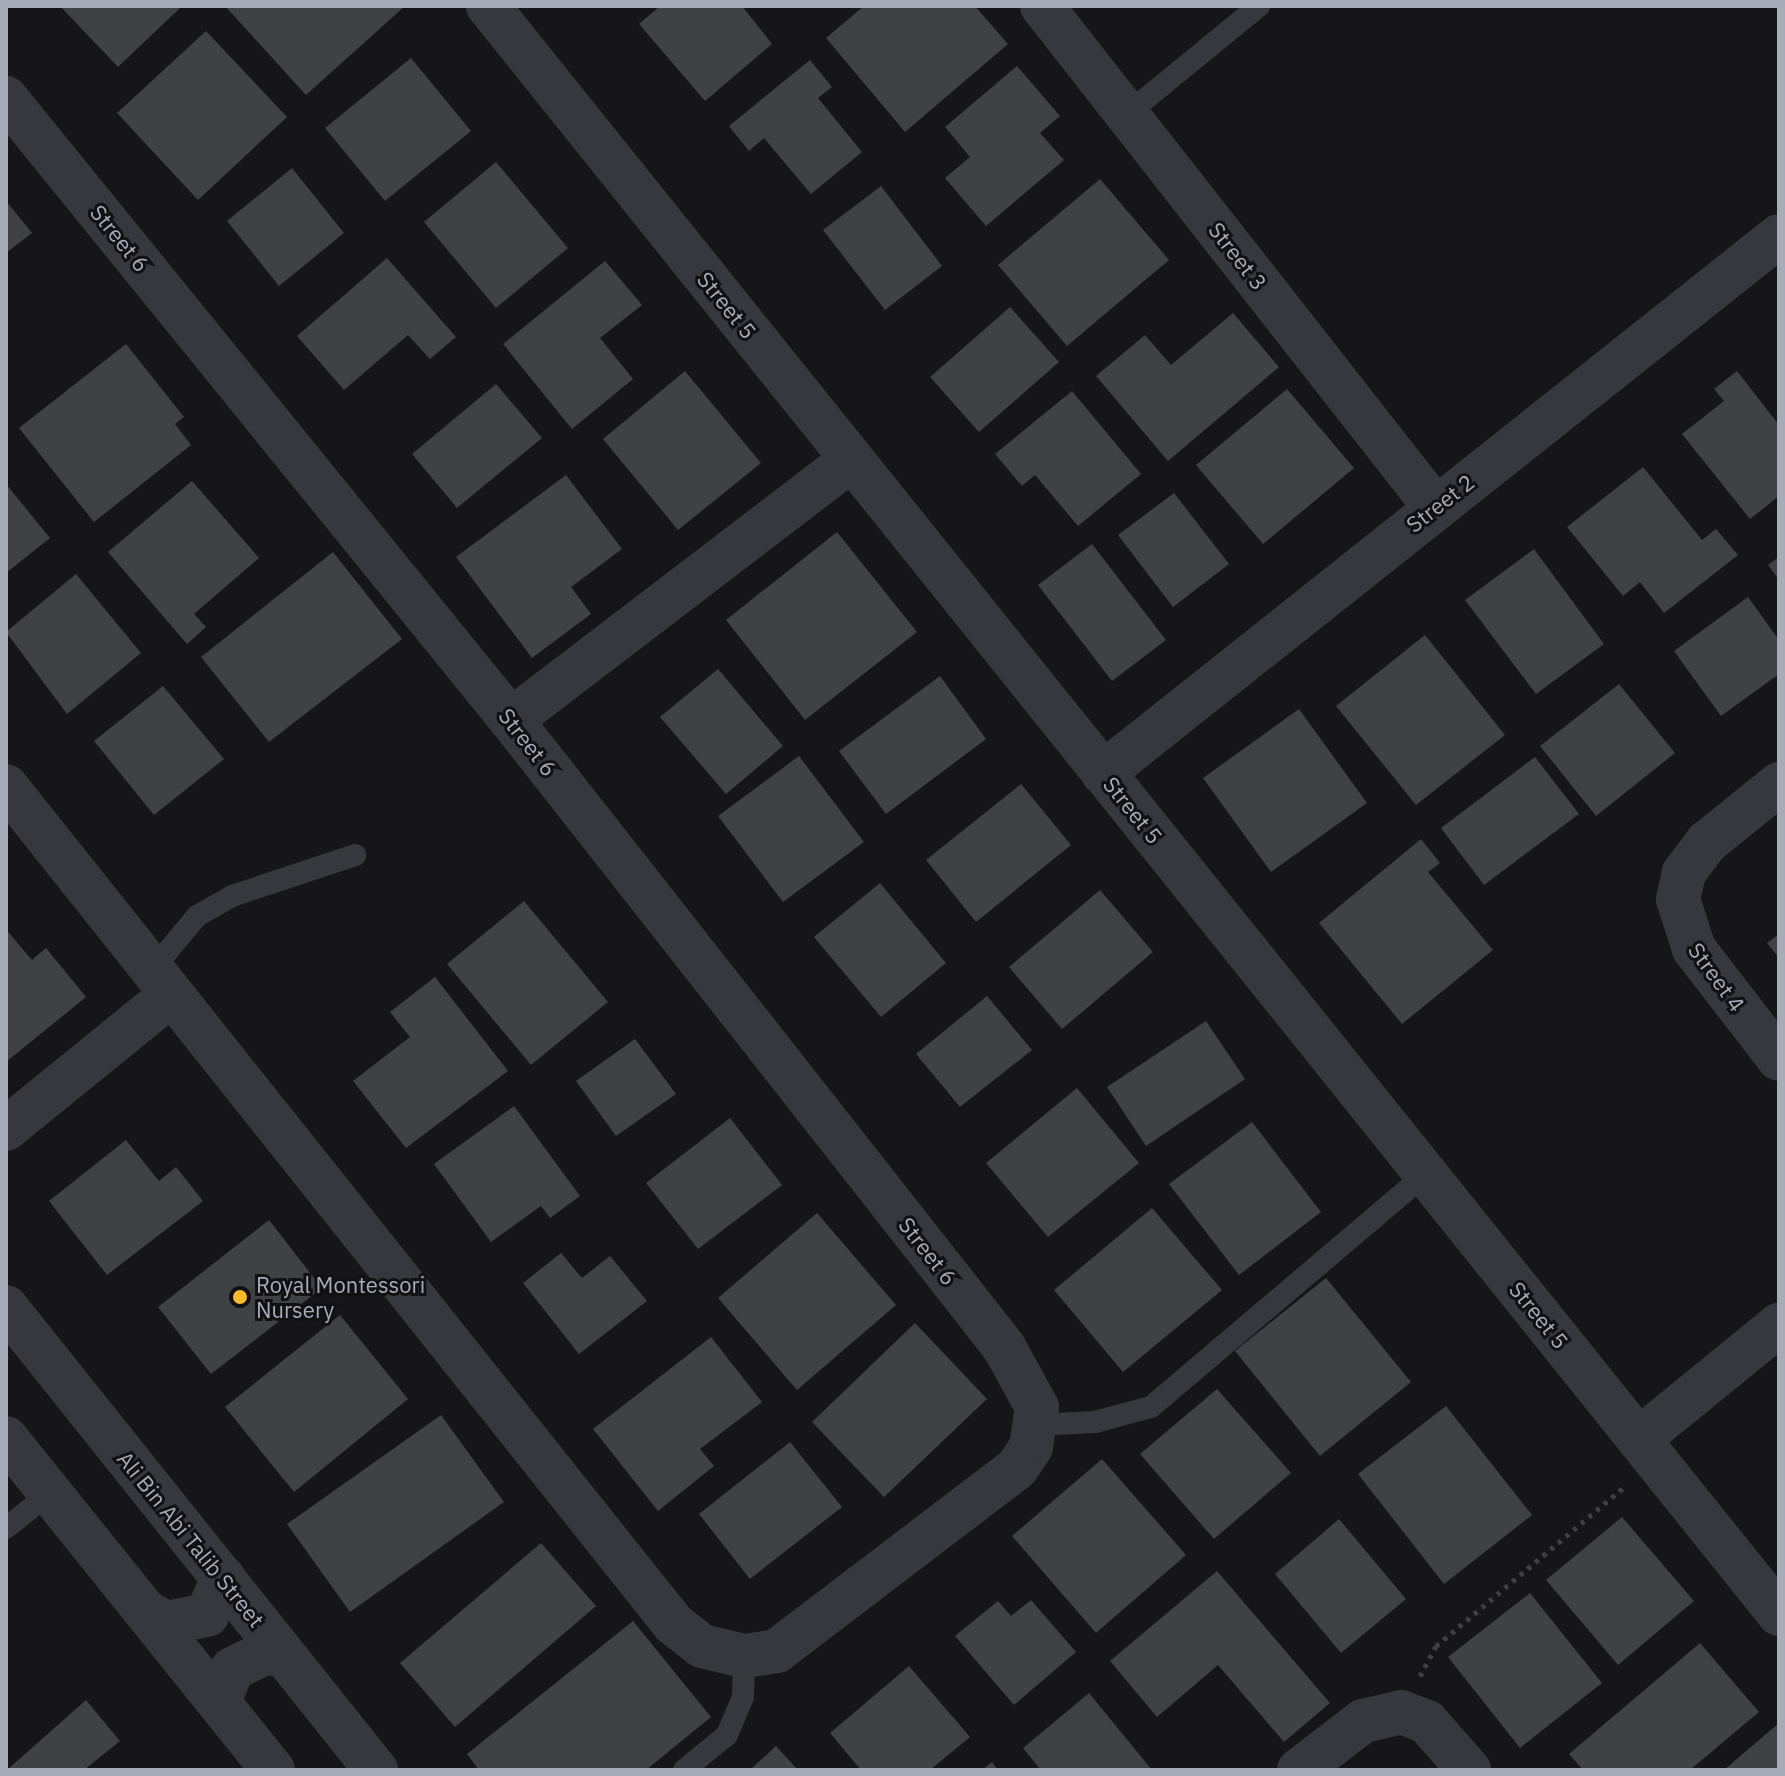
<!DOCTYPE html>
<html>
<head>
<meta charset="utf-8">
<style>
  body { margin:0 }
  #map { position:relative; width:1785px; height:1776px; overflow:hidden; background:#161618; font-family:"IBM Plex Sans",sans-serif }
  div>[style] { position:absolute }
  .building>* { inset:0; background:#404145 }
  .path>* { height:5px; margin-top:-2.5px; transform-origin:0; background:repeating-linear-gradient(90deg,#3d3f44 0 4px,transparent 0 10px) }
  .service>* { height:22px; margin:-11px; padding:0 11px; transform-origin:11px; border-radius:11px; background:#37383d }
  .minor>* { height:44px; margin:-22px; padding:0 22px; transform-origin:22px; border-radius:22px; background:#37383d }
  .tertiary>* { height:44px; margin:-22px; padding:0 22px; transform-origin:22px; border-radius:22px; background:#37383d }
  .dots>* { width:22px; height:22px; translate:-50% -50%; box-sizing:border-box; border:4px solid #111113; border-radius:50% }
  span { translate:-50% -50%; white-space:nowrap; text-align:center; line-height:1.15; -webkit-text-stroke:6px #111113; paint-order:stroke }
  .street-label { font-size:22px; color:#a7acb9 }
  .poi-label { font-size:22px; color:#a7acb9 }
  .left { translate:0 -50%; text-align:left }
  .frame { position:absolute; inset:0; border:8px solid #a7acb9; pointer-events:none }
</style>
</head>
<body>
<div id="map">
  <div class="building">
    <i style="clip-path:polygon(60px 6px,182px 6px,118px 67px)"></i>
    <i style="clip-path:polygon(225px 6px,405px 6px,306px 95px)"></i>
    <i style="clip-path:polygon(660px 6px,742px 6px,772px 44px,705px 101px,639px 24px)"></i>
    <i style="clip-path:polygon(864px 6px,975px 6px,1008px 44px,905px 132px,826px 38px)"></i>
    <i style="clip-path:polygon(206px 31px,287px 117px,198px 200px,117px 113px)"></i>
    <i style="clip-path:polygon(411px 58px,471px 131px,385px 201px,325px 128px)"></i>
    <i style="clip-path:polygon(810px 60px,832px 87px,818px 98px,862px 152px,811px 194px,764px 138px,749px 151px,729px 126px)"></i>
    <i style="clip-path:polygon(1017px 66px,1060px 116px,1040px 133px,1064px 160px,986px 226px,945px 178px,970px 157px,945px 127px)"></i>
    <i style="clip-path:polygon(496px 162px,568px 248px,496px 308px,424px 222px)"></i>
    <i style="clip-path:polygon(292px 168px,344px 233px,279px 286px,227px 221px)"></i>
    <i style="clip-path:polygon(1100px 179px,1169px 260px,1067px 346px,998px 265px)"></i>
    <i style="clip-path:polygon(881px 186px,942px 266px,885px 310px,823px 230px)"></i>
    <i style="clip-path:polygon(6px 201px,32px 233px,6px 253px)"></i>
    <i style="clip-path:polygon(387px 258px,456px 337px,430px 359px,408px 335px,344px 390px,297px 336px)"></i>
    <i style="clip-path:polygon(605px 261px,642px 305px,600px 338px,633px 379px,572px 429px,503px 344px)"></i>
    <i style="clip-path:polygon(1010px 307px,1059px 362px,979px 432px,930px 377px)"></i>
    <i style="clip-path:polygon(1233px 313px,1279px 367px,1168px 461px,1096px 376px,1145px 335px,1171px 365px)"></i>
    <i style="clip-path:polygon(126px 344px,184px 417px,175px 424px,191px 445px,94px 522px,19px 428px)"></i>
    <i style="clip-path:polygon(685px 371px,761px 463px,678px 530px,603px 439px)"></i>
    <i style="clip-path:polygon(1737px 371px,1779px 425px,1779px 496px,1750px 519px,1682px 434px,1724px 401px,1714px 389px)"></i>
    <i style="clip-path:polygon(496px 384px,542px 438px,457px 508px,412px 454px)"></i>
    <i style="clip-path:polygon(1287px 389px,1354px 468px,1263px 544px,1196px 465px)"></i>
    <i style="clip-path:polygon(1072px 391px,1141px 474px,1078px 526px,1035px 475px,1022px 486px,995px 454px)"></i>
    <i style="clip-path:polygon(1643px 467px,1702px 540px,1716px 529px,1738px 555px,1664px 613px,1640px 582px,1623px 596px,1567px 527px)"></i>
    <i style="clip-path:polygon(566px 475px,622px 549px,571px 587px,591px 614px,532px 658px,456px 557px)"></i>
    <i style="clip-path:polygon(192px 481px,259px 558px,194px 614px,206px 627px,187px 644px,108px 552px)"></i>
    <i style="clip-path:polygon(6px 484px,50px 538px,6px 573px)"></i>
    <i style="clip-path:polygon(1174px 493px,1229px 564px,1173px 607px,1118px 535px)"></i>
    <i style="clip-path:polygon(837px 532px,917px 632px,805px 720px,726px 620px)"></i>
    <i style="clip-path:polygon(1092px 544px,1166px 640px,1112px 681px,1038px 585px)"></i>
    <i style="clip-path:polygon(1534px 549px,1604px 644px,1536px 694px,1465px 600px)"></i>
    <i style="clip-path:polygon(333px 552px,402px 639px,269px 742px,201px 657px)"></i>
    <i style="clip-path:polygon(1779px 557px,1779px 580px,1768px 565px)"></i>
    <i style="clip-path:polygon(76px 574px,141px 653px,67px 714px,6px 632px)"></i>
    <i style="clip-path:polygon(1748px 597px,1779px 640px,1779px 674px,1721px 716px,1674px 651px)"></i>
    <i style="clip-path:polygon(1425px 635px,1505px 735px,1416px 805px,1336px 706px)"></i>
    <i style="clip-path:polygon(718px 669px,783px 746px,726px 794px,660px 717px)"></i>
    <i style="clip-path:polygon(940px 676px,986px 739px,886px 814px,839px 751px)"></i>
    <i style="clip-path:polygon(1619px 684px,1675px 753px,1596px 816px,1540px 746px)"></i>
    <i style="clip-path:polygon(163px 686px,224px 759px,154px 815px,94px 741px)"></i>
    <i style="clip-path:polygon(1299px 709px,1367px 803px,1271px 872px,1203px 778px)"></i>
    <i style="clip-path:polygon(799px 756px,864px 842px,783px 902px,718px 816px)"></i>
    <i style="clip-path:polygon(1535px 757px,1579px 814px,1484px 885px,1441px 828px)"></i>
    <i style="clip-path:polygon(1021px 784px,1071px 845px,976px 922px,926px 860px)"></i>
    <i style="clip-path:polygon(1421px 839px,1440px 863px,1428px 872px,1493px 950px,1402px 1024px,1319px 923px)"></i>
    <i style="clip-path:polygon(880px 883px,946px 963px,881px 1017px,814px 937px)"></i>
    <i style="clip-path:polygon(1100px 890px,1153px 952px,1062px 1029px,1009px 967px)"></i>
    <i style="clip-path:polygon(524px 901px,608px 1002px,531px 1065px,447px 964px)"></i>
    <i style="clip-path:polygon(8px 932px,32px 960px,46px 948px,86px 997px,6px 1062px)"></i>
    <i style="clip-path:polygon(1779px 934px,1779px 958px,1767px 943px)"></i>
    <i style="clip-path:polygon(435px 977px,508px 1071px,406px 1148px,353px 1081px,410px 1037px,390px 1012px)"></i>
    <i style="clip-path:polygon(987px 996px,1032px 1050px,960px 1107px,916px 1054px)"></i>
    <i style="clip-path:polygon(1206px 1021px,1245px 1079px,1146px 1146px,1107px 1087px)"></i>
    <i style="clip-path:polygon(635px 1039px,676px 1094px,616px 1136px,576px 1081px)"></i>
    <i style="clip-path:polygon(1077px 1088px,1139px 1163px,1048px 1237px,986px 1163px)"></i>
    <i style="clip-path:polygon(514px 1106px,580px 1196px,550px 1218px,541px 1206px,491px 1242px,434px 1164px)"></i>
    <i style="clip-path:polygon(730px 1118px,782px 1185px,698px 1249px,646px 1183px)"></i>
    <i style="clip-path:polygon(1252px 1122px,1321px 1212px,1239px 1275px,1169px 1184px)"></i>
    <i style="clip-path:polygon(126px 1140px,159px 1181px,176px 1167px,203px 1201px,107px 1275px,49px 1201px)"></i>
    <i style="clip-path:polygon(1152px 1208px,1222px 1290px,1123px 1372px,1054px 1290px)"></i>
    <i style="clip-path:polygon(817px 1213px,896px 1305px,797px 1390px,718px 1298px)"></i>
    <i style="clip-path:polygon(269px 1220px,322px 1288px,211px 1374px,158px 1307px)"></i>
    <i style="clip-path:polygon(561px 1253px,582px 1278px,610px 1256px,647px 1301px,579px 1354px,523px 1283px)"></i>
    <i style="clip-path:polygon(1326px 1278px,1411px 1382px,1320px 1456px,1235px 1351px)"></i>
    <i style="clip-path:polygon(340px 1315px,408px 1399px,294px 1492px,225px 1407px)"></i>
    <i style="clip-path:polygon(915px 1323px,987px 1399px,884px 1497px,812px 1422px)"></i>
    <i style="clip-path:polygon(711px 1337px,762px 1402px,700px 1449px,714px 1466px,658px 1511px,593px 1429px)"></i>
    <i style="clip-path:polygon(1217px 1389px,1291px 1473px,1214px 1539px,1140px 1454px)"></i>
    <i style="clip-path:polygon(1446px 1406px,1532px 1515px,1444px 1584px,1358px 1474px)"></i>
    <i style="clip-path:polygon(441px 1415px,504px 1502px,350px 1612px,287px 1524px)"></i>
    <i style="clip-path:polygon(790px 1442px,842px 1507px,750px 1579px,699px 1514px)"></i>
    <i style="clip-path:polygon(1102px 1459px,1186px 1555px,1096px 1633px,1012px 1536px)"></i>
    <i style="clip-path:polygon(1622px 1517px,1694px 1601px,1618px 1665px,1546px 1580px)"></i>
    <i style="clip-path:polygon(1339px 1519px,1406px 1599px,1341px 1653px,1275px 1574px)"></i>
    <i style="clip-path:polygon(541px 1543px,596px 1606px,455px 1727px,400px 1663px)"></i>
    <i style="clip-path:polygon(1217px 1571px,1330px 1703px,1284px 1742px,1218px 1665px,1157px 1717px,1110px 1661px)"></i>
    <i style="clip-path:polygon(1530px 1593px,1602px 1683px,1520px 1748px,1448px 1657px)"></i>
    <i style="clip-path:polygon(1031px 1600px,1076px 1652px,1014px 1705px,955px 1636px,998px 1601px,1011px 1616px)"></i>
    <i style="clip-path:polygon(633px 1621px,711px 1717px,646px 1770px,479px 1770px,467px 1754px)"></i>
    <i style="clip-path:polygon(1700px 1643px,1759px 1712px,1690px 1770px,1583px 1770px,1569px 1754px)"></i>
    <i style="clip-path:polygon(909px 1666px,970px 1737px,930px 1770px,861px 1770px,830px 1733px)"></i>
    <i style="clip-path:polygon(1089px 1693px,1152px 1770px,1041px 1770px,1023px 1748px)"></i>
    <i style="clip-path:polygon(86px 1700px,120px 1741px,84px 1770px,7px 1770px)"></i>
    <i style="clip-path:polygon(1779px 1723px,1779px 1770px,1724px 1770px)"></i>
    <i style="clip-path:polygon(776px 1746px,798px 1770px,750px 1770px)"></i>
    <i style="clip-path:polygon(992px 1762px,998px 1770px,982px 1770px)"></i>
  </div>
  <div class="path">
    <i style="left:1420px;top:1676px;width:34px;rotate:-62deg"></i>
    <i style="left:1436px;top:1646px;width:248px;rotate:-40.2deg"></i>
  </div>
  <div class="service">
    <i style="left:1127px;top:114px;width:171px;rotate:-39.3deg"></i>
    <i style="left:152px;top:970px;width:70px;rotate:-50.2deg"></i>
    <i style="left:197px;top:916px;width:40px;rotate:-29.7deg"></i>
    <i style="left:232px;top:896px;width:130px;rotate:-18.4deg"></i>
    <i style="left:1036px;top:1425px;width:59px;rotate:-2.9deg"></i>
    <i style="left:1095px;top:1422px;width:58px;rotate:-15deg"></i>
    <i style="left:1151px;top:1407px;width:360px;rotate:-40.3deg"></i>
    <i style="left:6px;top:1528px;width:56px;rotate:-38.5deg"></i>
    <i style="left:684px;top:1770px;width:55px;rotate:-39.1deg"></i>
    <i style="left:727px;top:1735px;width:41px;rotate:-67.2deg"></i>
    <i style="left:743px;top:1697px;width:41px;rotate:-88.6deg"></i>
  </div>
  <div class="minor">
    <i style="left:488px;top:6px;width:2062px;rotate:51.24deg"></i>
    <i style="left:1042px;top:6px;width:635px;rotate:51.9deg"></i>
    <i style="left:6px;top:98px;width:801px;rotate:50.93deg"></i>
    <i style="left:511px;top:720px;width:798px;rotate:51.82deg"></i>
    <i style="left:1004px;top:1347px;width:68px;rotate:61.2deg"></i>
    <i style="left:1037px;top:1407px;width:40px;rotate:98.5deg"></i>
    <i style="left:1031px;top:1447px;width:25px;rotate:124deg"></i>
    <i style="left:1017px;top:1468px;width:302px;rotate:142.7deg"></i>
    <i style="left:777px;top:1651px;width:33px;rotate:171deg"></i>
    <i style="left:744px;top:1656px;width:43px;rotate:-166.6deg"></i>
    <i style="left:702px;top:1646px;width:37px;rotate:-142deg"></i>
    <i style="left:673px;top:1623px;width:1070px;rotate:-128.55deg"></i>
    <i style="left:511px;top:720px;width:428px;rotate:-37.4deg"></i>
    <i style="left:1103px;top:773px;width:863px;rotate:-38.46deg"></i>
    <i style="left:1779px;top:784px;width:92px;rotate:141.1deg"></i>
    <i style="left:1707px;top:842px;width:39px;rotate:127deg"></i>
    <i style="left:1684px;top:873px;width:27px;rotate:103deg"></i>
    <i style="left:1678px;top:899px;width:52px;rotate:72.3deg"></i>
    <i style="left:1694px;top:949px;width:139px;rotate:52.3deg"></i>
    <i style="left:6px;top:1129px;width:214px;rotate:-39.1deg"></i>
    <i style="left:1639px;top:1439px;width:181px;rotate:-39.2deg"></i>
    <i style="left:1299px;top:1770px;width:81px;rotate:-37.4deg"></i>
    <i style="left:1363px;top:1721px;width:39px;rotate:-13deg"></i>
    <i style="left:1401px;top:1712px;width:28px;rotate:21deg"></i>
    <i style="left:1427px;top:1722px;width:64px;rotate:48.8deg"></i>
  </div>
  <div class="tertiary">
    <i style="left:6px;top:1307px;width:593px;rotate:51.37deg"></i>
    <i style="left:6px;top:1438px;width:426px;rotate:51.2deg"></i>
    <i style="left:148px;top:1613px;width:21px;rotate:29deg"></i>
    <i style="left:166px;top:1623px;width:42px;rotate:-11deg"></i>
    <i style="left:207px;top:1615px;width:41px;rotate:-67.2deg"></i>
    <i style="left:219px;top:1702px;width:35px;rotate:-68deg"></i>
    <i style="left:232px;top:1669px;width:37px;rotate:-26deg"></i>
    <i style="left:265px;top:1653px;width:19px;rotate:6deg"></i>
  </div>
  <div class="dots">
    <i style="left:240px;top:1297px;background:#feb928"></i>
  </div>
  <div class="street-label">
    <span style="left:120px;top:238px;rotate:51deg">Street 6</span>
    <span style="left:1238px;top:256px;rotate:52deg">Street 3</span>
    <span style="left:727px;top:305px;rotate:51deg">Street 5</span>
    <span style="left:1440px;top:503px;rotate:-38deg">Street 2</span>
    <span style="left:528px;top:742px;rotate:52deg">Street 6</span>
    <span style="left:1133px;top:810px;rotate:51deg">Street 5</span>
    <span style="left:1717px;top:977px;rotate:54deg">Street 4</span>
    <span style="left:928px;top:1251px;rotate:52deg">Street 6</span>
    <span style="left:1539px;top:1315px;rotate:51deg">Street 5</span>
    <span style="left:191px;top:1539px;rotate:51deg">Ali Bin Abi Talib Street</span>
  </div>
  <div class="poi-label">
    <span class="left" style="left:256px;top:1297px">Royal Montessori<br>Nursery</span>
  </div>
  <div class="frame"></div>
</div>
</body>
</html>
